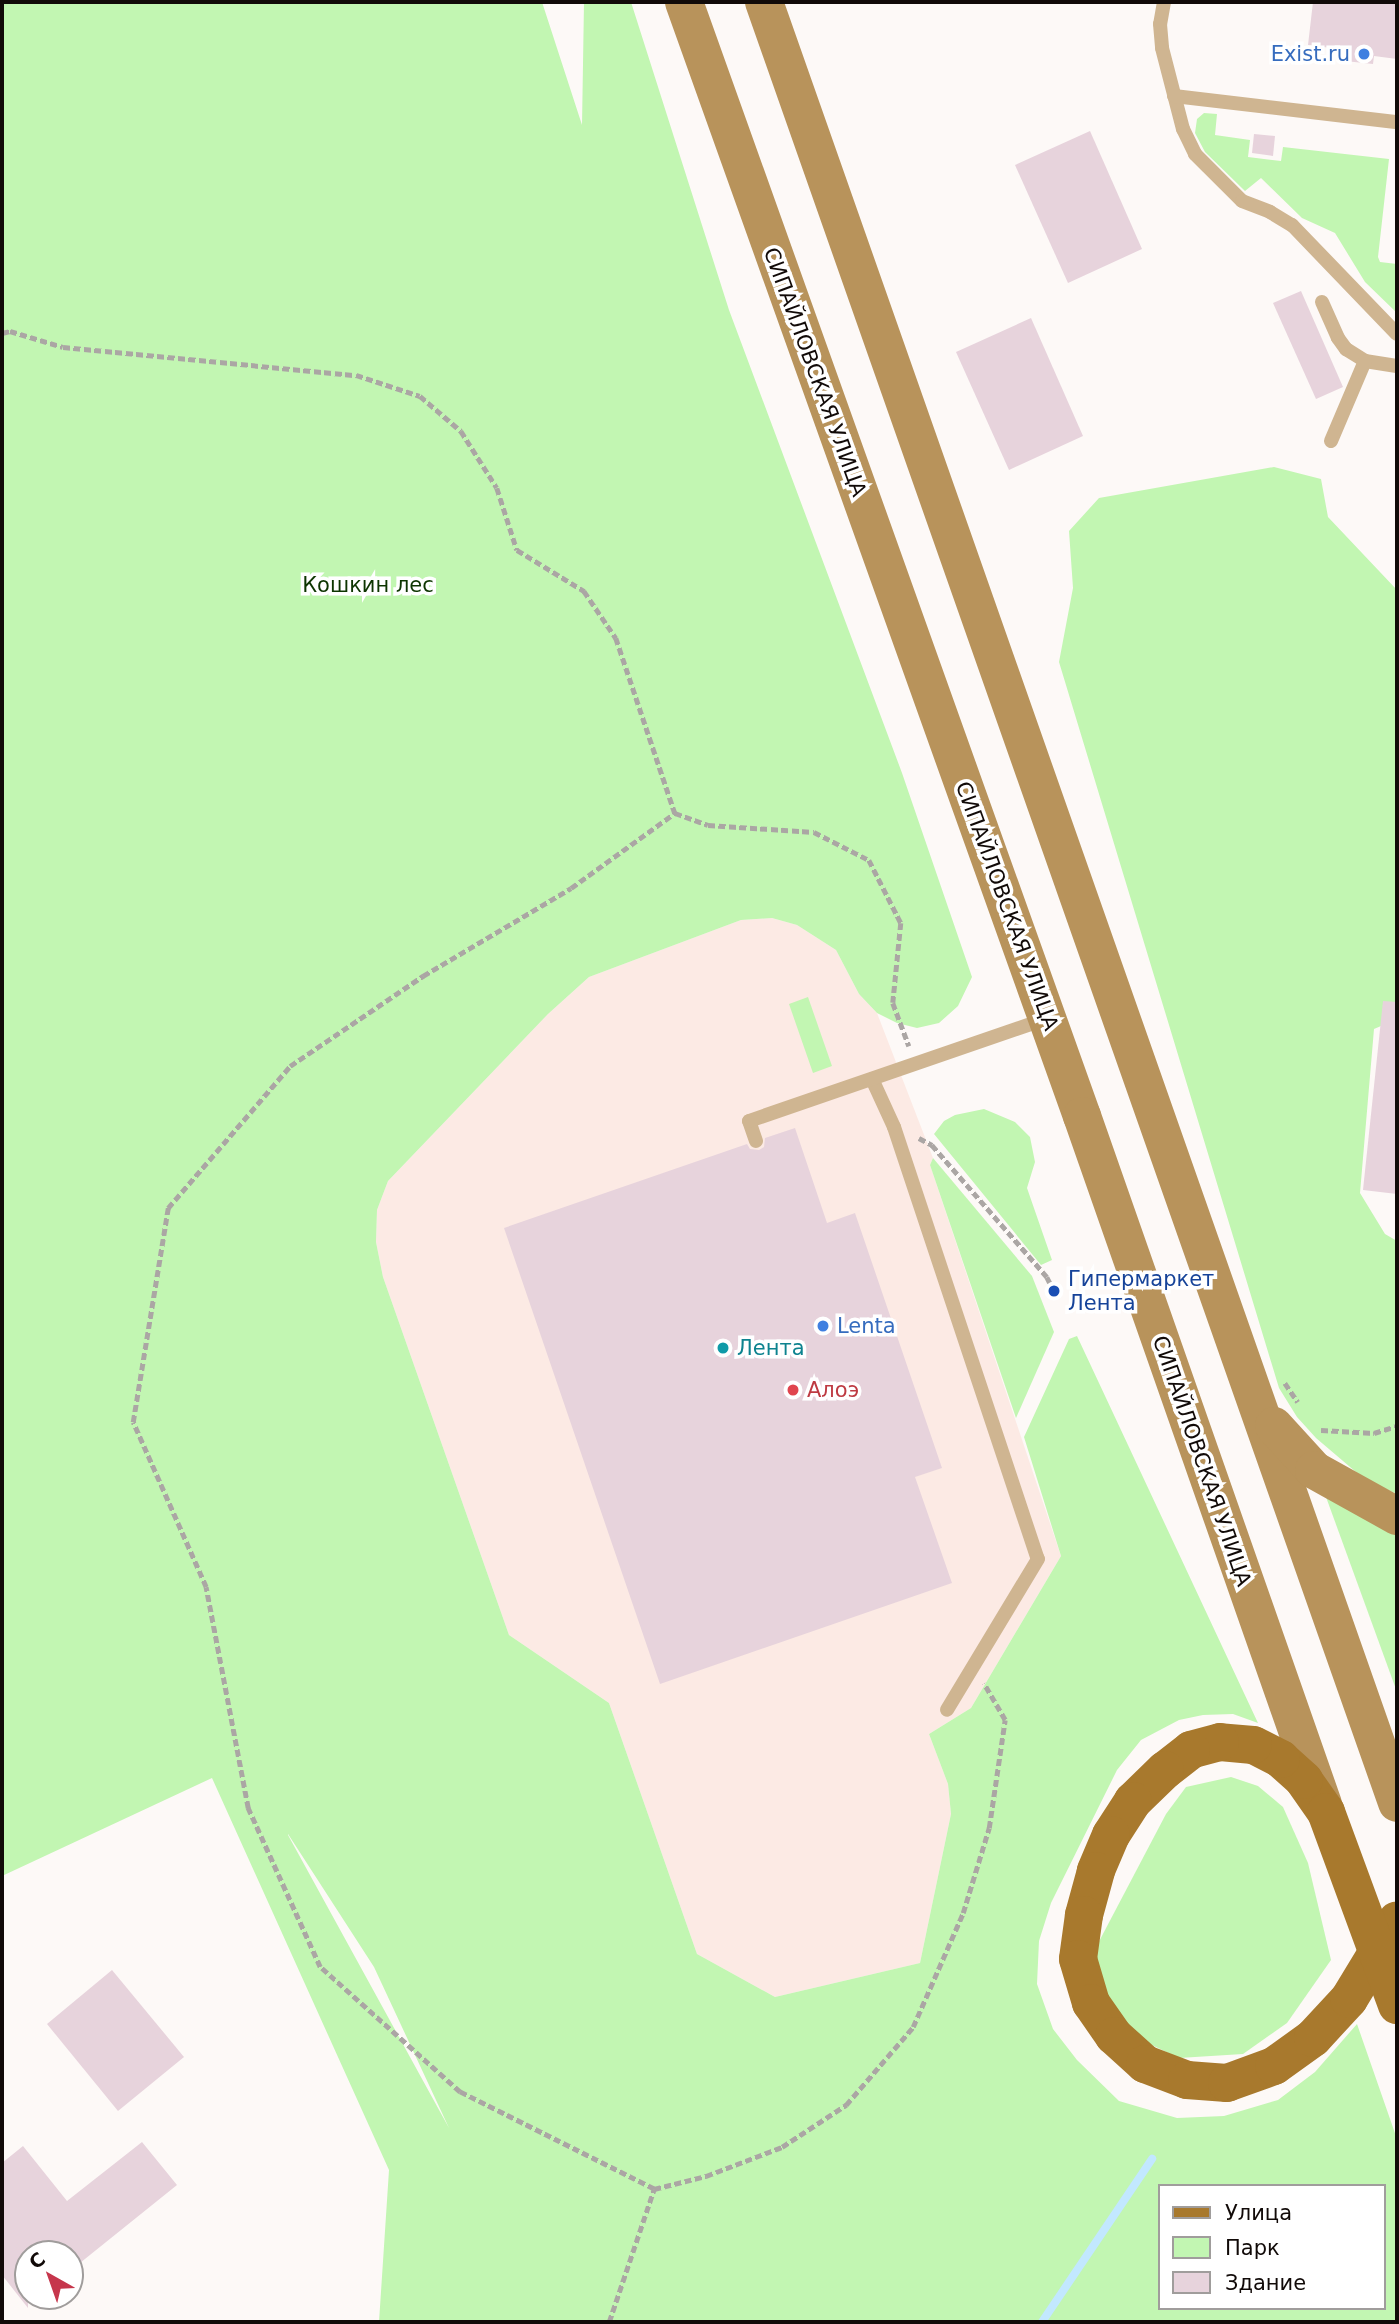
<!DOCTYPE html>
<html>
<head>
<meta charset="utf-8">
<style>
  body { margin:0 }
  #map { position:relative; width:1399px; height:2324px; overflow:hidden; background:#fdf9f7; font-family:"DejaVu Sans",sans-serif }
  div>[style] { position:absolute }
  .built>* { inset:0; background:#fceae4 }
  .green>* { inset:0; background:#c2f6b2 }
  .stream>* { height:8px; margin:-4px; padding:0 4px; transform-origin:4px; border-radius:4px; background:#c2e8ff }
  .building>* { inset:0; background:#e7d3dc }
  .path>* { height:4.5px; margin-top:-2.25px; transform-origin:0; background:repeating-linear-gradient(90deg,#aba6a4 0 7px,transparent 0 10.5px) }
  .lane>* { height:14px; margin:-7px; padding:0 7px; transform-origin:7px; border-radius:7px; background:#cfb591 }
  .secondary>* { height:38px; margin:-19px; padding:0 19px; transform-origin:19px; border-radius:19px; background:#b8935b }
  .primary>* { height:38px; margin:-19px; padding:0 19px; transform-origin:19px; border-radius:19px; background:#a8792d }
  .primary-bridge>* { height:38px; margin:-19px; padding:0 19px; transform-origin:19px; border-radius:19px; background:#a8792d }
  .dots>* { width:19px; height:19px; translate:-50% -50%; box-sizing:border-box; border:4px solid #fff; border-radius:50% }
  span { translate:-50% -50%; white-space:nowrap; text-align:center; line-height:1.15; -webkit-text-stroke:7px #fff; paint-order:stroke }
  .shop-label { font-size:21px; color:#366cbe }
  .right { translate:-100% -50%; text-align:right }
  .left { translate:0 -50%; text-align:left }
  .street-label { font-size:21px; color:#110a08 }
  .park-label { font-size:21px; color:#0d3500 }
  .transit-label { font-size:21px; color:#164399 }
  .culture-label { font-size:21px; color:#0d838f }
  .health-label { font-size:21px; color:#be3a42 }
  .frame { position:absolute; inset:0; border:4px solid #110a08; pointer-events:none }
  .legend { position:absolute; left:1158px; top:2184px; width:228px; height:126px; box-sizing:border-box; background:#fff; border:2px solid #a09d9c; margin:0; padding:9px 12px; list-style:none; font-size:21px; color:#110a08 }
  .legend li { display:flex; align-items:center; gap:14px; height:35px }
  .legend b { width:35px; border:2px solid #a09d9c }
  .north { position:absolute; left:14px; top:2240px; width:70px; height:70px; box-sizing:border-box; background:#fff; border:2px solid #a09d9c; border-radius:50%; rotate:320deg; font-size:19px; font-weight:700; line-height:28px; text-align:center; color:#110a08 }
  .north::after { content:''; display:block; margin:auto; width:24px; height:32px; background:#c6364c; clip-path:polygon(50% 0,100% 100%,50% 72%,0 100%) }
</style>
</head>
<body>
<div id="map">
  <div class="built">
    <i style="clip-path:polygon(772px 918px,797px 925px,836px 950px,859px 994px,877px 1013px,933px 1158px,930px 1165px,1061px 1556px,971px 1708px,929px 1734px,948px 1784px,951px 1814px,920px 1963px,775px 1997px,697px 1954px,609px 1703px,509px 1635px,383px 1277px,376px 1242px,377px 1210px,388px 1181px,548px 1014px,589px 977px,741px 920px)"></i>
  </div>
  <div class="green">
    <i style="clip-path:polygon(evenodd,2px 2px,542px 2px,582px 125px,584px 2px,631px 2px,729px 310px,902px 773px,972px 977px,958px 1006px,939px 1023px,917px 1028px,897px 1023px,877px 1013px,859px 994px,836px 950px,797px 925px,772px 918px,741px 920px,589px 977px,548px 1014px,388px 1181px,377px 1210px,376px 1242px,383px 1277px,509px 1635px,609px 1703px,697px 1954px,775px 1997px,920px 1963px,951px 1814px,948px 1784px,929px 1734px,971px 1708px,1061px 1556px,1024px 1437px,1069px 1339px,1077px 1336px,1258px 1723px,1233px 1714px,1203px 1715px,1179px 1720px,1141px 1740px,1117px 1770px,1051px 1903px,1039px 1941px,1037px 1984px,1053px 2029px,1077px 2060px,1119px 2101px,1177px 2118px,1224px 2116px,1278px 2100px,1315px 2072px,1357px 2024px,1397px 2139px,1397px 2322px,379px 2322px,389px 2170px,212px 1778px,2px 1876px,2px 2px,288px 1834px,374px 1967px,449px 2128px,288px 1835px,288px 1834px,2px 2px,1159px 2186px,1383px 2186px,1383px 2308px,1159px 2308px,1159px 2186px)"></i>
    <i style="clip-path:polygon(1204px 113px,1217px 114px,1215px 135px,1250px 140px,1248px 157px,1281px 161px,1283px 147px,1389px 159px,1378px 257px,1380px 262px,1397px 264px,1397px 313px,1365px 282px,1335px 233px,1302px 218px,1261px 178px,1245px 191px,1205px 152px,1195px 133px,1197px 119px)"></i>
    <i style="clip-path:polygon(1274px 467px,1321px 479px,1328px 517px,1397px 590px,1397px 1001px,1395px 1020px,1374px 1029px,1360px 1193px,1385px 1234px,1397px 1241px,1397px 1494px,1363px 1478px,1316px 1438px,1297px 1417px,1279px 1388px,1059px 662px,1073px 588px,1069px 531px,1099px 498px)"></i>
    <i style="clip-path:polygon(808px 997px,832px 1066px,813px 1073px,789px 1004px)"></i>
    <i style="clip-path:polygon(984px 1109px,1015px 1122px,1030px 1137px,1035px 1162px,1027px 1188px,1052px 1260px,1041px 1265px,934px 1134px,944px 1121px,955px 1115px)"></i>
    <i style="clip-path:polygon(933px 1158px,1032px 1276px,1054px 1332px,1016px 1418px,930px 1165px)"></i>
    <i style="clip-path:polygon(1322px 1486px,1397px 1525px,1397px 1692px)"></i>
    <i style="clip-path:polygon(1231px 1777px,1258px 1786px,1283px 1807px,1308px 1863px,1331px 1960px,1287px 2023px,1243px 2054px,1179px 2058px,1137px 2038px,1102px 1998px,1094px 1951px,1166px 1814px,1186px 1787px)"></i>
  </div>
  <div class="stream">
    <i style="left:1042px;top:2322px;width:197px;rotate:-56deg"></i>
  </div>
  <div class="building">
    <i style="clip-path:polygon(1313px 2px,1397px 2px,1397px 59px,1374px 56px,1373px 64px,1345px 61px,1346px 50px,1308px 45px)"></i>
    <i style="clip-path:polygon(1090px 131px,1142px 249px,1068px 283px,1015px 165px)"></i>
    <i style="clip-path:polygon(1254px 134px,1275px 136px,1273px 156px,1252px 153px)"></i>
    <i style="clip-path:polygon(1301px 291px,1343px 387px,1316px 399px,1273px 303px)"></i>
    <i style="clip-path:polygon(1031px 318px,1083px 436px,1009px 470px,956px 352px)"></i>
    <i style="clip-path:polygon(1383px 1001px,1397px 1002px,1397px 1194px,1363px 1190px)"></i>
    <i style="clip-path:polygon(795px 1128px,827px 1223px,855px 1213px,942px 1468px,915px 1477px,952px 1583px,660px 1684px,504px 1228px,747px 1144px,750px 1149px,759px 1150px,764px 1147px,765px 1138px)"></i>
    <i style="clip-path:polygon(112px 1970px,184px 2057px,118px 2111px,47px 2024px)"></i>
    <i style="clip-path:polygon(142px 2142px,177px 2185px,70px 2271px,70px 2254px,28px 2254px,28px 2308px,2px 2275px,2px 2163px,23px 2146px,67px 2201px)"></i>
  </div>
  <div class="path">
    <i style="left:2px;top:333px;width:8px;rotate:-14deg"></i>
    <i style="left:10px;top:331px;width:55px;rotate:16.8deg"></i>
    <i style="left:63px;top:347px;width:294px;rotate:5.5deg"></i>
    <i style="left:356px;top:375px;width:67px;rotate:18.2deg"></i>
    <i style="left:420px;top:396px;width:54px;rotate:40.5deg"></i>
    <i style="left:461px;top:431px;width:67px;rotate:57.7deg"></i>
    <i style="left:497px;top:488px;width:65px;rotate:72.1deg"></i>
    <i style="left:517px;top:550px;width:79px;rotate:31.5deg"></i>
    <i style="left:584px;top:591px;width:57px;rotate:55.8deg"></i>
    <i style="left:616px;top:638px;width:185px;rotate:71.4deg"></i>
    <i style="left:675px;top:813px;width:35px;rotate:20deg"></i>
    <i style="left:708px;top:825px;width:106px;rotate:3.8deg"></i>
    <i style="left:814px;top:832px;width:62px;rotate:27deg"></i>
    <i style="left:869px;top:860px;width:71px;rotate:63.1deg"></i>
    <i style="left:901px;top:923px;width:80px;rotate:95.7deg"></i>
    <i style="left:893px;top:1003px;width:46px;rotate:69.6deg"></i>
    <i style="left:919px;top:1138px;width:15px;rotate:28deg"></i>
    <i style="left:932px;top:1145px;width:175px;rotate:48.9deg"></i>
    <i style="left:1047px;top:1277px;width:16px;rotate:63deg"></i>
    <i style="left:1285px;top:1383px;width:23px;rotate:56deg"></i>
    <i style="left:1321px;top:1430px;width:53px;rotate:3.2deg"></i>
    <i style="left:1374px;top:1433px;width:24px;rotate:-17deg"></i>
    <i style="left:654px;top:2189px;width:217px;rotate:-153.4deg"></i>
    <i style="left:460px;top:2092px;width:188px;rotate:-138.2deg"></i>
    <i style="left:320px;top:1967px;width:175px;rotate:-114.4deg"></i>
    <i style="left:248px;top:1808px;width:225px;rotate:-100.8deg"></i>
    <i style="left:206px;top:1587px;width:180px;rotate:-113.9deg"></i>
    <i style="left:133px;top:1422px;width:217px;rotate:-80.7deg"></i>
    <i style="left:168px;top:1208px;width:187px;rotate:-49.3deg"></i>
    <i style="left:290px;top:1066px;width:161px;rotate:-34.1deg"></i>
    <i style="left:423px;top:976px;width:172px;rotate:-30.7deg"></i>
    <i style="left:571px;top:888px;width:128px;rotate:-35.8deg"></i>
    <i style="left:609px;top:2322px;width:140px;rotate:-71.3deg"></i>
    <i style="left:654px;top:2189px;width:54px;rotate:-14deg"></i>
    <i style="left:706px;top:2176px;width:81px;rotate:-20.9deg"></i>
    <i style="left:782px;top:2147px;width:77px;rotate:-33.3deg"></i>
    <i style="left:846px;top:2105px;width:103px;rotate:-49.3deg"></i>
    <i style="left:913px;top:2027px;width:124px;rotate:-66.3deg"></i>
    <i style="left:963px;top:1913px;width:89px;rotate:-73deg"></i>
    <i style="left:989px;top:1828px;width:109px;rotate:-81.6deg"></i>
    <i style="left:1005px;top:1720px;width:42px;rotate:-120.3deg"></i>
  </div>
  <div class="lane">
    <i style="left:1164px;top:2px;width:22px;rotate:100deg"></i>
    <i style="left:1160px;top:24px;width:24px;rotate:85deg"></i>
    <i style="left:1162px;top:48px;width:84px;rotate:75.5deg"></i>
    <i style="left:1183px;top:129px;width:28px;rotate:64deg"></i>
    <i style="left:1195px;top:154px;width:66px;rotate:45deg"></i>
    <i style="left:1242px;top:201px;width:30px;rotate:21deg"></i>
    <i style="left:1270px;top:212px;width:26px;rotate:31deg"></i>
    <i style="left:1292px;top:225px;width:151px;rotate:46.1deg"></i>
    <i style="left:1174px;top:96px;width:225px;rotate:6.7deg"></i>
    <i style="left:1322px;top:302px;width:39px;rotate:66deg"></i>
    <i style="left:1338px;top:338px;width:14px;rotate:54deg"></i>
    <i style="left:1346px;top:349px;width:22px;rotate:32deg"></i>
    <i style="left:1365px;top:361px;width:32px;rotate:9deg"></i>
    <i style="left:1331px;top:441px;width:87px;rotate:-67deg"></i>
    <i style="left:872px;top:1079px;width:53px;rotate:65.4deg"></i>
    <i style="left:894px;top:1127px;width:455px;rotate:71.6deg"></i>
    <i style="left:1038px;top:1559px;width:176px;rotate:121.1deg"></i>
    <i style="left:756px;top:1141px;width:21px;rotate:-109deg"></i>
    <i style="left:749px;top:1121px;width:314px;rotate:-19deg"></i>
  </div>
  <div class="secondary">
    <i style="left:684px;top:2px;width:1183px;rotate:70.34deg"></i>
    <i style="left:1082px;top:1116px;width:729px;rotate:70.7deg"></i>
    <i style="left:764px;top:2px;width:1909px;rotate:70.63deg"></i>
    <i style="left:1274px;top:1426px;width:59px;rotate:47.7deg"></i>
    <i style="left:1314px;top:1470px;width:95px;rotate:29deg"></i>
  </div>
  <div class="primary">
    <i style="left:1326px;top:1812px;width:39px;rotate:-125deg"></i>
    <i style="left:1304px;top:1780px;width:31px;rotate:-138deg"></i>
    <i style="left:1281px;top:1759px;width:31px;rotate:-153deg"></i>
    <i style="left:1253px;top:1745px;width:33px;rotate:-175deg"></i>
    <i style="left:1220px;top:1742px;width:30px;rotate:165deg"></i>
    <i style="left:1191px;top:1750px;width:33px;rotate:142deg"></i>
    <i style="left:1165px;top:1770px;width:45px;rotate:135.9deg"></i>
    <i style="left:1133px;top:1801px;width:40px;rotate:122.9deg"></i>
    <i style="left:1111px;top:1835px;width:39px;rotate:113deg"></i>
    <i style="left:1096px;top:1871px;width:46px;rotate:105.3deg"></i>
    <i style="left:1084px;top:1915px;width:44px;rotate:97.8deg"></i>
    <i style="left:1078px;top:1959px;width:46px;rotate:73.5deg"></i>
    <i style="left:1091px;top:2003px;width:40px;rotate:55.1deg"></i>
    <i style="left:1114px;top:2036px;width:42px;rotate:42.1deg"></i>
    <i style="left:1145px;top:2064px;width:45px;rotate:20.9deg"></i>
    <i style="left:1187px;top:2080px;width:40px;rotate:4.3deg"></i>
    <i style="left:1227px;top:2083px;width:50px;rotate:-19.9deg"></i>
    <i style="left:1274px;top:2066px;width:48px;rotate:-35.7deg"></i>
    <i style="left:1313px;top:2038px;width:53px;rotate:-47.3deg"></i>
    <i style="left:1349px;top:1999px;width:92px;rotate:-58.7deg"></i>
  </div>
  <div class="primary-bridge">
    <i style="left:1326px;top:1812px;width:206px;rotate:69.8deg"></i>
  </div>
  <div class="dots">
    <i style="left:1364px;top:54px;background:#3f7fe0"></i>
    <i style="left:1054px;top:1291px;background:#1a4fb4"></i>
    <i style="left:823px;top:1326px;background:#3f7fe0"></i>
    <i style="left:723px;top:1348px;background:#0f9aa8"></i>
    <i style="left:793px;top:1390px;background:#e0444e"></i>
  </div>
  <div class="shop-label">
    <span class="right" style="left:1350px;top:54px">Exist.ru</span>
    <span class="left" style="left:837px;top:1326px">Lenta</span>
  </div>
  <div class="street-label">
    <span style="left:815px;top:372px;rotate:70deg">СИПАЙЛОВСКАЯ УЛИЦА</span>
    <span style="left:1007px;top:906px;rotate:70deg">СИПАЙЛОВСКАЯ УЛИЦА</span>
    <span style="left:1202px;top:1461px;rotate:71deg">СИПАЙЛОВСКАЯ УЛИЦА</span>
  </div>
  <div class="park-label">
    <span style="left:368px;top:585px">Кошкин лес</span>
  </div>
  <div class="transit-label">
    <span class="left" style="left:1068px;top:1291px">Гипермаркет<br>Лента</span>
  </div>
  <div class="culture-label">
    <span class="left" style="left:737px;top:1348px">Лента</span>
  </div>
  <div class="health-label">
    <span class="left" style="left:807px;top:1390px">Алоэ</span>
  </div>
  <div class="frame"></div>
  <ul class="legend">
  <li><b style="height:9px;background:#a8792d"></b>Улица</li>
  <li><b style="height:19px;background:#c2f6b2"></b>Парк</li>
  <li><b style="height:19px;background:#e7d3dc"></b>Здание</li>
  </ul>
  <div class="north">С</div>
</div>
</body>
</html>
